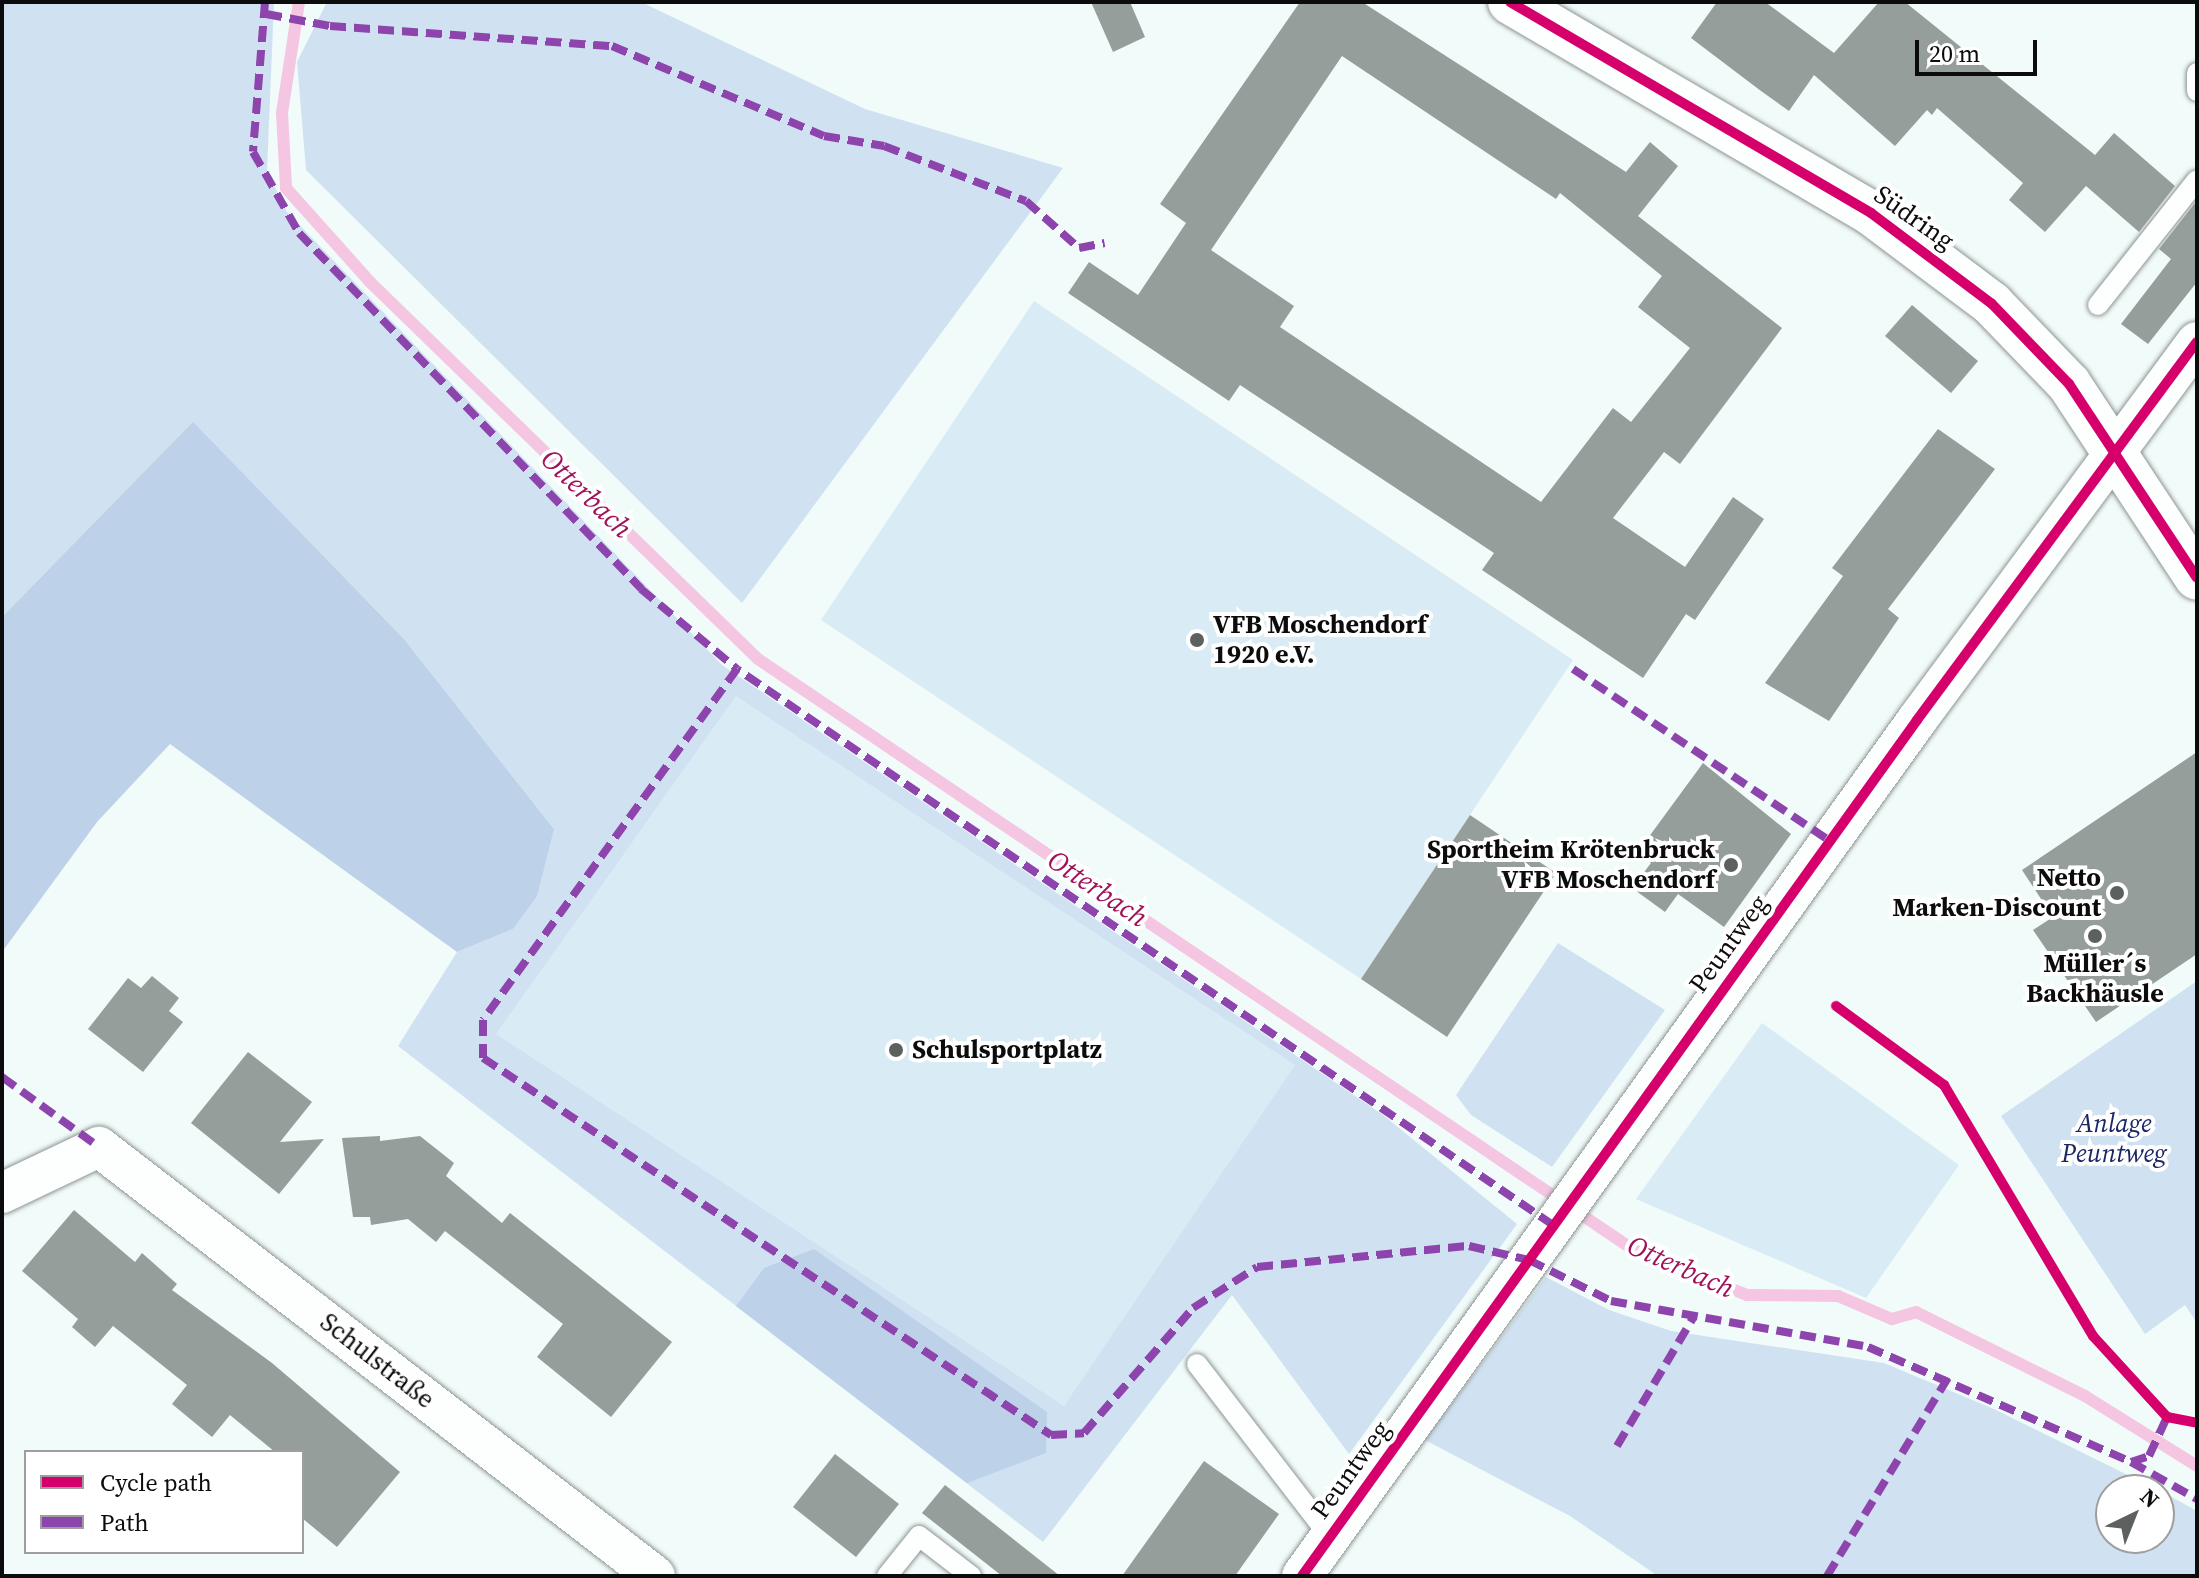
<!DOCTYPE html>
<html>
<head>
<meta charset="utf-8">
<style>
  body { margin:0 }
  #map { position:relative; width:2199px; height:1578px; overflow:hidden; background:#f0fbfa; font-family:"Source Serif 4",serif }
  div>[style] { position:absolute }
  .green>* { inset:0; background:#d0e2f1 }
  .forest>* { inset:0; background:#bdd1e9 }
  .pitch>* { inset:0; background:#d9ecf5 }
  .stream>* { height:12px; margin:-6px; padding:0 6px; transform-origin:6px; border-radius:6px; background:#f5c6e2 }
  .building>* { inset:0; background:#969e9b }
  .roads { filter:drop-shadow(0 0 2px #8f9493) drop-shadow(0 0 2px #8f9493) }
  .service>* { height:20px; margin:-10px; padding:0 10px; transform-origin:10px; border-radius:10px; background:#fdfefe }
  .minor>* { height:40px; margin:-20px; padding:0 20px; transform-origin:20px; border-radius:20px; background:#fdfefe }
  .tertiary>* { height:44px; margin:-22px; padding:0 22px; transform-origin:22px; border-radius:22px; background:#fdfefe }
  .quiet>* { height:8px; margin-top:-4px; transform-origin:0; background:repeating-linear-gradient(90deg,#8e44ad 0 16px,transparent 0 24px) }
  .cycleway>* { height:10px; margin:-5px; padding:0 5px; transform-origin:5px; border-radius:5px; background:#d6006c }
  .dots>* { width:22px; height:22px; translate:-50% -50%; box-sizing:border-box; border:4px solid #fff; border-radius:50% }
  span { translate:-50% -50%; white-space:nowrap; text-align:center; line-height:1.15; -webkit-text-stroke:8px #fff; paint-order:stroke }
  .street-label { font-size:26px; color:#0c0c0c }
  .poi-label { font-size:26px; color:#0c0c0c; font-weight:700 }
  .left { translate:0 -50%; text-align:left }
  .right { translate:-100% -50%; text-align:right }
  .park-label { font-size:26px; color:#1b2665; font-style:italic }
  .water-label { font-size:28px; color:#a01359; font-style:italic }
  .frame { position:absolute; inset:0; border:4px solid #0c0c0c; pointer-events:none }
  .legend { position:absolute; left:24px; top:1450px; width:280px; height:104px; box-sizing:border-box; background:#fff; border:2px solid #9e9e9e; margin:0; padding:10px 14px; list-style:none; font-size:24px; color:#0c0c0c }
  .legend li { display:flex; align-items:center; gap:16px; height:40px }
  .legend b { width:40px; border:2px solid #9e9e9e }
  .north { position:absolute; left:2095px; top:1474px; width:80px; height:80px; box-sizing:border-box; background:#fff; border:2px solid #9e9e9e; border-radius:50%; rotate:43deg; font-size:22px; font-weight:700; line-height:32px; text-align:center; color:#0c0c0c }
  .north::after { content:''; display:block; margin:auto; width:28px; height:36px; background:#5c605f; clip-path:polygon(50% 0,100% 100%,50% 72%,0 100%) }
  .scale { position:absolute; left:1915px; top:40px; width:122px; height:36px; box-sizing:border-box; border:4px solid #0c0c0c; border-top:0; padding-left:10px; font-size:24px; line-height:28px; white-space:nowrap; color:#0c0c0c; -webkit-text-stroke:6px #fff; paint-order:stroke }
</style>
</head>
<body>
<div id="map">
  <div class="green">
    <i style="clip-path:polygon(2px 2px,274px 2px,267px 171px,287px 212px,722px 665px,1383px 1115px,1517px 1224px,1349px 1454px,1232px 1295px,1043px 1542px,398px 1046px,457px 952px,513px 929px,554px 829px,404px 639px,193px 423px,2px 617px)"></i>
    <i style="clip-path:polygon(327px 2px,641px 2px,865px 109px,1063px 168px,742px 603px,306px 170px,297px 62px)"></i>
    <i style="clip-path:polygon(1558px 943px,1665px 1010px,1552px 1167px,1471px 1115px,1456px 1095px)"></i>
    <i style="clip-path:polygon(2197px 981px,2197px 1323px,2185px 1305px,2145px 1334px,2001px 1116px)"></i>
    <i style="clip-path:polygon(1546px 1277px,1609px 1310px,1671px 1331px,1884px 1363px,1994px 1409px,2158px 1490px,2111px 1490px,2111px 1538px,2159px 1538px,2159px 1490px,2197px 1511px,2197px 1576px,1658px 1576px,1570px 1516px,1425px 1440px)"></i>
  </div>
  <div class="forest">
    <i style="clip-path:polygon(193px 422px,404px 639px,554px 829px,537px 896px,513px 929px,457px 952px,170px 744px,97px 822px,2px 952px,2px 617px)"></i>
    <i style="clip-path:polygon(814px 1249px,1047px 1412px,1046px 1453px,967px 1483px,736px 1306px,764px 1268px)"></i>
  </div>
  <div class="pitch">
    <i style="clip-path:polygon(1034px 301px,1573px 660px,1361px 979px,821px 620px)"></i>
    <i style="clip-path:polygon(736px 696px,1295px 1065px,1064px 1406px,496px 1034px)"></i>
    <i style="clip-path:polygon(1762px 1023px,1959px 1165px,1866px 1298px,1636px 1199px)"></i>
  </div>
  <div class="stream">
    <i style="left:299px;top:2px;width:112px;rotate:98.7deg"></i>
    <i style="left:282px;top:113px;width:75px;rotate:86.9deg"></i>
    <i style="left:286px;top:188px;width:126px;rotate:48.2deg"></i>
    <i style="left:370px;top:282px;width:541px;rotate:44.18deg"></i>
    <i style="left:758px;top:659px;width:1057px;rotate:34.01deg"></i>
    <i style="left:1634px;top:1250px;width:122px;rotate:21.7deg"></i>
    <i style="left:1747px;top:1295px;width:91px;rotate:0.6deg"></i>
    <i style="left:1838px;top:1296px;width:59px;rotate:23.1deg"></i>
    <i style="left:1892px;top:1319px;width:25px;rotate:-16deg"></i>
    <i style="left:1916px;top:1312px;width:189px;rotate:26.4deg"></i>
    <i style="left:2085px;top:1396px;width:132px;rotate:32deg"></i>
  </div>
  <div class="building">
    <i style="clip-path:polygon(1091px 2px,1130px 2px,1145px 37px,1113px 52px)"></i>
    <i style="clip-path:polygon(evenodd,1300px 2px,1362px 2px,1626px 172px,1650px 142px,1678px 166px,1638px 216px,1782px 328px,1680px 464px,1664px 452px,1613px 518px,1685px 567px,1733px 497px,1764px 519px,1695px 620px,1686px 614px,1643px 678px,1482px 570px,1494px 553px,1240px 385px,1229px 401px,1068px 293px,1089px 262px,1138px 295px,1186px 223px,1160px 204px,1300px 2px,1342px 56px,1556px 199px,1560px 193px,1662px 276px,1638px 307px,1690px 348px,1631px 422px,1613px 408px,1541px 502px,1280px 327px,1294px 306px,1211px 250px,1342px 56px)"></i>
    <i style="clip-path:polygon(1717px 2px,1765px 2px,1834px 53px,1879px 2px,1905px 2px,2095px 155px,2114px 133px,2175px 186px,2139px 232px,2086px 186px,2045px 232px,2009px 200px,2023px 183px,1937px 108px,1932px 115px,1927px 110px,1895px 146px,1814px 75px,1789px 111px,1761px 91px,1691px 38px)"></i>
    <i style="clip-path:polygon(2195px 203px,2197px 282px,2148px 344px,2121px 324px,2171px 259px,2159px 249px)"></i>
    <i style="clip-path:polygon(1912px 305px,1978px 361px,1951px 393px,1885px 336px)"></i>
    <i style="clip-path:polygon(1938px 429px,1995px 469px,1888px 609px,1899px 618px,1829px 721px,1765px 683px,1843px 576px,1832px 568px)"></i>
    <i style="clip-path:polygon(2197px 752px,2197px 954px,2096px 1022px,2033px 930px,2053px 917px,2022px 870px)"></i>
    <i style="clip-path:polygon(1703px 763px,1791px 834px,1724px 927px,1678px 894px,1665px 912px,1632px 888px,1651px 863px,1637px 853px)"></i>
    <i style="clip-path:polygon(1470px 815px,1556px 873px,1447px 1037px,1361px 979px)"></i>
    <i style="clip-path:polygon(152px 976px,179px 998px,169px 1011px,183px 1022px,143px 1072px,88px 1029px,128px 978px,141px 988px)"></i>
    <i style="clip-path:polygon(248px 1052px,312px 1102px,280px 1142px,324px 1139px,279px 1194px,191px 1123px)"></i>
    <i style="clip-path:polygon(380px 1136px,380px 1141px,420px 1136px,454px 1163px,446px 1176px,502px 1223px,510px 1213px,672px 1342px,611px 1417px,537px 1357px,563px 1324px,445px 1231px,436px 1242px,408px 1219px,371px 1225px,370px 1217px,353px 1217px,342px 1138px)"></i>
    <i style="clip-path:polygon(74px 1210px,135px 1262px,142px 1253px,177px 1284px,172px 1290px,272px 1363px,400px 1472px,337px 1547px,302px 1518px,302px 1452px,275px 1452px,230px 1415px,212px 1437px,172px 1404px,187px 1385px,113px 1326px,95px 1347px,72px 1327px,78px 1319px,22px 1271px)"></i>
    <i style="clip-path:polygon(835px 1454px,899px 1504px,856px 1557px,793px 1507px)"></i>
    <i style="clip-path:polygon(1204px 1461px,1279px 1514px,1235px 1576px,1122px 1576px)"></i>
    <i style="clip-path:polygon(945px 1485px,1060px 1576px,1002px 1576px,922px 1513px)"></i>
  </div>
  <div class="roads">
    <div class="service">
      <i style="left:2197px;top:73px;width:18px;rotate:90deg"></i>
      <i style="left:2098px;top:305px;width:159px;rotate:-51.6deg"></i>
      <i style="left:1197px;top:1364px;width:218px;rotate:52.4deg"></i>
      <i style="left:887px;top:1576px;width:51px;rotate:-51.3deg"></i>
      <i style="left:919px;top:1536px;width:66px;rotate:37.6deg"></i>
    </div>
    <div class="minor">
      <i style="left:2px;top:1193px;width:107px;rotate:-25.4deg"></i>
      <i style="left:99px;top:1147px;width:702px;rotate:37.65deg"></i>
      <i style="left:1302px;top:1576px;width:1054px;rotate:-54.3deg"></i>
      <i style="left:1917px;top:720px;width:470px;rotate:-53.5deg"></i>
    </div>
    <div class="tertiary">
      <i style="left:1510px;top:2px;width:418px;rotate:30.3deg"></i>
      <i style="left:1871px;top:213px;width:151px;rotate:36.9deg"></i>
      <i style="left:1992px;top:304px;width:111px;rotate:46.1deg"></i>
      <i style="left:2069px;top:384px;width:232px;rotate:56.6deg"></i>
    </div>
  </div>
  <div class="quiet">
    <i style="left:265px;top:2px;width:150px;rotate:94.6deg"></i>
    <i style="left:253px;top:152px;width:93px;rotate:60.4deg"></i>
    <i style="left:299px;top:233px;width:494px;rotate:46.1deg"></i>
    <i style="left:641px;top:589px;width:125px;rotate:39.8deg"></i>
    <i style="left:266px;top:14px;width:65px;rotate:10.6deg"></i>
    <i style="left:330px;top:26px;width:283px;rotate:4.1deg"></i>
    <i style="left:612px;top:46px;width:230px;rotate:23deg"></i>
    <i style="left:824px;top:136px;width:61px;rotate:9.5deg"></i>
    <i style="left:884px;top:146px;width:152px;rotate:21.2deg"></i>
    <i style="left:1026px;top:201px;width:71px;rotate:41.6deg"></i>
    <i style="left:1079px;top:248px;width:26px;rotate:-11deg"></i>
    <i style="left:1573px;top:669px;width:309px;rotate:33.8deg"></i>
    <i style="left:2px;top:1077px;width:120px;rotate:35.8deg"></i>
    <i style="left:1553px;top:1225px;width:987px;rotate:-145.73deg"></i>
    <i style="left:737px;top:669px;width:433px;rotate:125.9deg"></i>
    <i style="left:483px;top:1020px;width:38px;rotate:90deg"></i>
    <i style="left:483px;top:1058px;width:682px;rotate:33.57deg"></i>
    <i style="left:1051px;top:1435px;width:33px;rotate:-3deg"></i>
    <i style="left:1084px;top:1433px;width:166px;rotate:-48.9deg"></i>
    <i style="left:1193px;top:1308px;width:76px;rotate:-32.6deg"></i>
    <i style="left:1257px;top:1267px;width:213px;rotate:-5.7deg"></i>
    <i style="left:1469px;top:1246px;width:62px;rotate:13.1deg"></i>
    <i style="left:1529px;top:1260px;width:92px;rotate:26.6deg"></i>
    <i style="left:1611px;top:1301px;width:261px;rotate:10.1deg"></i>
    <i style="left:1868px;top:1347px;width:287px;rotate:23.6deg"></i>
    <i style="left:2131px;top:1462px;width:19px;rotate:-18deg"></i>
    <i style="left:2149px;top:1456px;width:43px;rotate:-65.2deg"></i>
    <i style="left:1617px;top:1446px;width:149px;rotate:-59.3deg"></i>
    <i style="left:2131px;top:1462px;width:76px;rotate:29.3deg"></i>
    <i style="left:1827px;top:1576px;width:232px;rotate:-58.6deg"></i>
  </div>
  <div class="cycleway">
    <i style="left:1510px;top:2px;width:418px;rotate:30.3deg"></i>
    <i style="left:1871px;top:213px;width:151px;rotate:36.9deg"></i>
    <i style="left:1992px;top:304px;width:111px;rotate:46.1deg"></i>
    <i style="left:2069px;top:384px;width:232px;rotate:56.6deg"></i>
    <i style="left:1836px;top:1006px;width:134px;rotate:36.2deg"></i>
    <i style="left:1944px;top:1085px;width:292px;rotate:59.3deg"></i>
    <i style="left:2093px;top:1336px;width:110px;rotate:47.6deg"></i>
    <i style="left:2167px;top:1417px;width:31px;rotate:11deg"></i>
    <i style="left:1302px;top:1576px;width:1054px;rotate:-54.3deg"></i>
    <i style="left:1917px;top:720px;width:470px;rotate:-53.5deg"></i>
  </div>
  <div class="dots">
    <i style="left:1197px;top:640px;background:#5c605f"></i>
    <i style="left:1731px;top:865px;background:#5c605f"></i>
    <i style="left:2117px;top:893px;background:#5c605f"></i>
    <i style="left:2095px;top:936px;background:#5c605f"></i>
    <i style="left:896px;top:1050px;background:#5c605f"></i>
  </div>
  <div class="street-label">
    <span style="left:1914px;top:218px;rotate:35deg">Südring</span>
    <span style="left:1729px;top:944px;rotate:-54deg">Peuntweg</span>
    <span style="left:377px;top:1361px;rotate:38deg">Schulstraße</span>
    <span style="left:1351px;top:1470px;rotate:-54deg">Peuntweg</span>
  </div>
  <div class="poi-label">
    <span class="left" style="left:1213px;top:640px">VFB Moschendorf<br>1920 e.V.</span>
    <span class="right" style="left:1715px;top:865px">Sportheim Krötenbruck<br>VFB Moschendorf</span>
    <span class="right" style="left:2101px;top:893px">Netto<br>Marken-Discount</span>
    <span style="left:2095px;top:979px">Müller´s<br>Backhäusle</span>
    <span class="left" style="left:912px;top:1050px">Schulsportplatz</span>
  </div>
  <div class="park-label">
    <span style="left:2114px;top:1139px">Anlage<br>Peuntweg</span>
  </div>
  <div class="water-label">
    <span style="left:587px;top:493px;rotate:44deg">Otterbach</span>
    <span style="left:1098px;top:888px;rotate:34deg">Otterbach</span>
    <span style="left:1681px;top:1266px;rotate:24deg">Otterbach</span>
  </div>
  <div class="frame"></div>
  <ul class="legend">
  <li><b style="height:10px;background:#d6006c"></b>Cycle path</li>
  <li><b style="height:10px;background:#8e44ad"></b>Path</li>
  </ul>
  <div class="north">N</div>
  <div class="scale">20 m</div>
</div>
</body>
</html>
